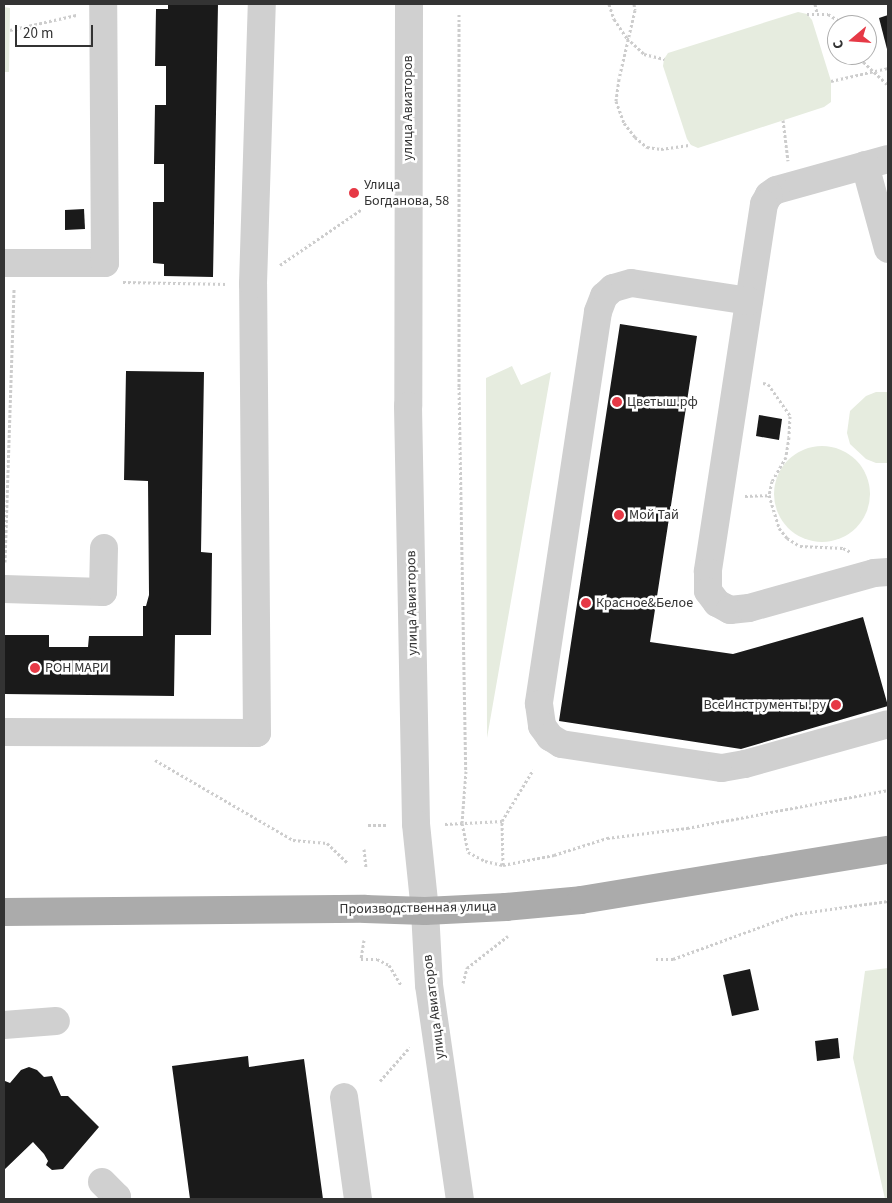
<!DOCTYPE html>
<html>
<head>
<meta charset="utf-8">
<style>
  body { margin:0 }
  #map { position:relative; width:892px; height:1203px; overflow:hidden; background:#fff; font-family:"Source Sans 3",sans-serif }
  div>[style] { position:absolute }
  .green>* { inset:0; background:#e6ecdf }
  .round { border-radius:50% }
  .building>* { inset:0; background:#1a1a1a }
  .path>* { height:3px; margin-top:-1.5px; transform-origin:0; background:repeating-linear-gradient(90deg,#cdcdcd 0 2.5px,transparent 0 5px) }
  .minor>* { height:28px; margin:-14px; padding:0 14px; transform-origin:14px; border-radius:14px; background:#d0d0d0 }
  .major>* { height:28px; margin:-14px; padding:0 14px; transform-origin:14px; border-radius:14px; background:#ababab }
  .dots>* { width:14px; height:14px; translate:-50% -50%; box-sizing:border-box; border:2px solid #fff; border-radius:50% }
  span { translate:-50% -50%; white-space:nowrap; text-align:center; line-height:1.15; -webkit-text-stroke:5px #fff; paint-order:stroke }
  .street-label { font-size:14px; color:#333 }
  .poi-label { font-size:14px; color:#333 }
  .left { translate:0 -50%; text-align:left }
  .right { translate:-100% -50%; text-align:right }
  .frame { position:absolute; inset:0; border:5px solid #333; pointer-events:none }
  .north { position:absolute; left:827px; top:15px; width:50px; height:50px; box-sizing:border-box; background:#fff; border:1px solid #adadad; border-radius:50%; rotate:252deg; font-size:14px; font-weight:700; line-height:20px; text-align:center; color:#333 }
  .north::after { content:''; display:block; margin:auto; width:18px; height:22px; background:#e63946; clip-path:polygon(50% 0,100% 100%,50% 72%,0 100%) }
  .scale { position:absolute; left:15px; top:25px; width:78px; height:22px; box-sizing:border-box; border:2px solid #333; border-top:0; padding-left:6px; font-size:15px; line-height:18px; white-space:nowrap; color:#333; -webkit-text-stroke:4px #fff; paint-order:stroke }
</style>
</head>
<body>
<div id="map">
  <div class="green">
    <i style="clip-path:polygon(4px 7px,10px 8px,9px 72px,4px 72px)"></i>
    <i style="clip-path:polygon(798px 12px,807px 14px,812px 20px,831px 81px,831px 102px,824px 107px,698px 148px,691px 145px,687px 139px,663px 66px,664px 59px,668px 53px)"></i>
    <i style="clip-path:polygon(512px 366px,521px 385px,551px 372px,487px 738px,486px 378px)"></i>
    <i style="clip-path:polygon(876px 392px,888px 392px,888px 463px,876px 463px,866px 459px,850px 444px,847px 433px,850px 411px,866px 396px)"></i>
    <i class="round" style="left:774px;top:446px;width:96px;height:96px"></i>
    <i style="clip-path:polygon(888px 968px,888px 1199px,885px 1199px,853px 1058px,865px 971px)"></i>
  </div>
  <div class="building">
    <i style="clip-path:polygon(168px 4px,218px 4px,213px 277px,164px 276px,164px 264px,153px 263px,153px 202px,164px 202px,164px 164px,154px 164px,155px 105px,166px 105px,166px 66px,155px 66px,156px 9px,168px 9px)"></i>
    <i style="clip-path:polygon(888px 15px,888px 53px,879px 18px)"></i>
    <i style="clip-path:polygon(84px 209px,85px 229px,65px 230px,65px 210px)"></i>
    <i style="clip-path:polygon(620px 324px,697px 336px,650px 642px,733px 654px,863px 617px,888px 706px,741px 749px,559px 721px)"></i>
    <i style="clip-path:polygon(126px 371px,204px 372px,201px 552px,212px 553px,211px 635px,175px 635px,174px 696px,4px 694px,4px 635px,49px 635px,49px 647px,88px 647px,89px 636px,143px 636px,143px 606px,146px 606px,149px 595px,148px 481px,124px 480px)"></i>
    <i style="clip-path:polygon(759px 415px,782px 419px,779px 440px,756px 436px)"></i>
    <i style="clip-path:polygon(750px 969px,759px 1010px,732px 1016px,723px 975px)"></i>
    <i style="clip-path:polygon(838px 1038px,840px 1058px,817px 1061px,815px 1041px)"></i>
    <i style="clip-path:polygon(248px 1056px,249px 1067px,304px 1059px,323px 1199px,190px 1199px,172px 1066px)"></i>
    <i style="clip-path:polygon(29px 1067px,37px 1070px,44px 1077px,52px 1076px,61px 1096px,68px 1096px,99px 1127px,63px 1169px,52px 1170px,46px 1165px,48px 1161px,44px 1154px,33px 1142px,4px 1170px,4px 1083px,5px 1081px,10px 1083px,21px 1070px)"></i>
  </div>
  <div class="path">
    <i style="left:609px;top:4px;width:16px;rotate:72deg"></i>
    <i style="left:614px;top:19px;width:23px;rotate:56deg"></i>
    <i style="left:627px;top:38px;width:23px;rotate:43deg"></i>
    <i style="left:644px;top:54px;width:21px;rotate:14deg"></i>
    <i style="left:634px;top:4px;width:6px;rotate:81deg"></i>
    <i style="left:635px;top:10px;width:71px;rotate:103.1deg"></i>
    <i style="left:619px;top:79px;width:22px;rotate:98deg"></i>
    <i style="left:616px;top:101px;width:23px;rotate:70deg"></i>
    <i style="left:624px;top:123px;width:18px;rotate:52deg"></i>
    <i style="left:635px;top:137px;width:16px;rotate:40deg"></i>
    <i style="left:647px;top:147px;width:14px;rotate:8deg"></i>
    <i style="left:661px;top:149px;width:30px;rotate:-8deg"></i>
    <i style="left:815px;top:4px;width:9px;rotate:77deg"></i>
    <i style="left:459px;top:14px;width:373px;rotate:90deg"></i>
    <i style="left:459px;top:387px;width:384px;rotate:89deg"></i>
    <i style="left:466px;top:771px;width:52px;rotate:94.4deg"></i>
    <i style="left:462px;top:823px;width:30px;rotate:78deg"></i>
    <i style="left:468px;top:852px;width:19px;rotate:28deg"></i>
    <i style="left:485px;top:861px;width:18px;rotate:13deg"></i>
    <i style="left:503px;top:865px;width:52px;rotate:-11.1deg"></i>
    <i style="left:554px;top:855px;width:56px;rotate:-17.8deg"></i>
    <i style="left:607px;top:838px;width:81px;rotate:-7.1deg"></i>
    <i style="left:687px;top:828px;width:205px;rotate:-10.7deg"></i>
    <i style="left:807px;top:14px;width:21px"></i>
    <i style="left:828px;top:14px;width:13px;rotate:32deg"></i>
    <i style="left:839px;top:21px;width:4px;rotate:63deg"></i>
    <i style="left:10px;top:30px;width:68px;rotate:-12.8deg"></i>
    <i style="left:856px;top:55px;width:44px;rotate:43.2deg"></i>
    <i style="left:831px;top:81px;width:58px;rotate:-12.8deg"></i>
    <i style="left:783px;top:120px;width:41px;rotate:83deg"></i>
    <i style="left:280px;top:265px;width:99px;rotate:-34.3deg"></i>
    <i style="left:123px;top:282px;width:104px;rotate:1.1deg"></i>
    <i style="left:763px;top:383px;width:5px;rotate:11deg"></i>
    <i style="left:768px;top:384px;width:39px;rotate:55deg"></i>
    <i style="left:790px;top:416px;width:21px;rotate:93deg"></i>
    <i style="left:789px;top:437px;width:20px;rotate:99deg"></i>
    <i style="left:786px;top:457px;width:28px;rotate:120deg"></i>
    <i style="left:772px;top:481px;width:14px;rotate:102deg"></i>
    <i style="left:769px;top:495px;width:34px;rotate:73deg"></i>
    <i style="left:779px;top:528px;width:13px;rotate:51deg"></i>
    <i style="left:787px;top:538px;width:15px;rotate:32deg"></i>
    <i style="left:800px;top:546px;width:43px;rotate:2.7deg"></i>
    <i style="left:843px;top:548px;width:9px;rotate:27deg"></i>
    <i style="left:745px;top:496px;width:24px;rotate:-2deg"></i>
    <i style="left:5px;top:562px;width:273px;rotate:-88.1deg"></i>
    <i style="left:155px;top:760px;width:160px;rotate:30.1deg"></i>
    <i style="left:293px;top:840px;width:34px;rotate:5deg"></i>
    <i style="left:327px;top:843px;width:29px;rotate:44deg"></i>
    <i style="left:445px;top:824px;width:57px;rotate:-3deg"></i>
    <i style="left:368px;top:825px;width:20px"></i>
    <i style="left:364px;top:849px;width:19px;rotate:84deg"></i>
    <i style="left:503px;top:865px;width:44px;rotate:-91.3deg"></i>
    <i style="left:502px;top:821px;width:60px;rotate:-58.7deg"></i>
    <i style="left:364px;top:940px;width:19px;rotate:99deg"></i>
    <i style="left:361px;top:959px;width:16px"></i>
    <i style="left:377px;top:959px;width:13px;rotate:27deg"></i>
    <i style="left:389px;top:965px;width:23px;rotate:59deg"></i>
    <i style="left:656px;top:959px;width:17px"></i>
    <i style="left:673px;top:959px;width:130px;rotate:-20.2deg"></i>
    <i style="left:795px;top:914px;width:94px;rotate:-8deg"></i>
    <i style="left:463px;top:983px;width:16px;rotate:-75deg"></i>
    <i style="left:467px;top:968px;width:52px;rotate:-38deg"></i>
    <i style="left:380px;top:1081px;width:45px;rotate:-48.6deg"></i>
  </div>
  <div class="minor">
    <i style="left:409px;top:4px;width:402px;rotate:90.1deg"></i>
    <i style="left:408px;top:406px;width:418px;rotate:88.9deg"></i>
    <i style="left:416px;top:824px;width:87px;rotate:84.1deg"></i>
    <i style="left:425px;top:911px;width:74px;rotate:86.9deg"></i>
    <i style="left:429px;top:985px;width:216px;rotate:81.8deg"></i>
    <i style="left:888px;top:159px;width:116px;rotate:164.5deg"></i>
    <i style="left:776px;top:190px;width:9px;rotate:144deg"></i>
    <i style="left:769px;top:195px;width:10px;rotate:119deg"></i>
    <i style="left:764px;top:204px;width:372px;rotate:98.7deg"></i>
    <i style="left:708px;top:572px;width:19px;rotate:90deg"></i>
    <i style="left:708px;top:591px;width:15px;rotate:53deg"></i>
    <i style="left:717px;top:603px;width:15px;rotate:28deg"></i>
    <i style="left:730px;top:610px;width:19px;rotate:-6deg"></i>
    <i style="left:749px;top:608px;width:130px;rotate:-15.6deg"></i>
    <i style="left:874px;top:573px;width:14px;rotate:-4deg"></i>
    <i style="left:865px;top:165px;width:87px;rotate:74.7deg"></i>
    <i style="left:4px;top:263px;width:101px"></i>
    <i style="left:105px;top:263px;width:259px;rotate:-90.4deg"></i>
    <i style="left:749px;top:301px;width:119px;rotate:-171.3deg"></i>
    <i style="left:631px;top:283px;width:19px;rotate:164deg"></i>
    <i style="left:613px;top:288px;width:12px;rotate:138deg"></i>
    <i style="left:604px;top:296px;width:17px;rotate:111deg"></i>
    <i style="left:598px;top:312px;width:396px;rotate:98.6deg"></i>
    <i style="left:539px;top:704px;width:22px;rotate:82deg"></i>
    <i style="left:542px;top:726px;width:14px;rotate:54deg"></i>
    <i style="left:550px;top:737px;width:13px;rotate:32deg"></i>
    <i style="left:561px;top:744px;width:163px;rotate:8.5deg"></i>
    <i style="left:722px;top:768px;width:23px;rotate:-10deg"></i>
    <i style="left:745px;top:764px;width:148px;rotate:-15.6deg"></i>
    <i style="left:4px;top:589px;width:99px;rotate:1.7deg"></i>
    <i style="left:103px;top:592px;width:44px;rotate:-88.7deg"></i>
    <i style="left:4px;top:732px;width:253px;rotate:0.2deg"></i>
    <i style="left:257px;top:733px;width:449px;rotate:-90.5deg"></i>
    <i style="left:253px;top:284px;width:280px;rotate:-88.2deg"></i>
    <i style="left:4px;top:1025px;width:52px;rotate:-4.4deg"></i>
    <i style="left:344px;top:1097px;width:103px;rotate:82.2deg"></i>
    <i style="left:102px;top:1182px;width:21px;rotate:45deg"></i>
    <i style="left:117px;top:1197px;width:2px;rotate:117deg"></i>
  </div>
  <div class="major">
    <i style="left:4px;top:912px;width:361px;rotate:-0.5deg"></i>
    <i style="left:365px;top:909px;width:60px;rotate:1.9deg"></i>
    <i style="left:425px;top:911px;width:81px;rotate:-2.8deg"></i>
    <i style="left:506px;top:907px;width:75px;rotate:-5.3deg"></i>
    <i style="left:581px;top:900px;width:311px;rotate:-9.3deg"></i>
  </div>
  <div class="dots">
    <i style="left:354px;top:193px;background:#e63946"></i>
    <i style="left:617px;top:402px;background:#e63946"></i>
    <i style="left:619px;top:515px;background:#e63946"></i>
    <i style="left:586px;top:603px;background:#e63946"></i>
    <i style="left:35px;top:668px;background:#e63946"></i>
    <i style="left:836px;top:705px;background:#e63946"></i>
  </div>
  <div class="street-label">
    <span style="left:408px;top:108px;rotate:-90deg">улица Авиаторов</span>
    <span style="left:412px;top:603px;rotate:-91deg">улица Авиаторов</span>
    <span style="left:418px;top:908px;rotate:-1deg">Производственная улица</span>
    <span style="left:434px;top:1007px;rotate:-97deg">улица Авиаторов</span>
  </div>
  <div class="poi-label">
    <span class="left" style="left:364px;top:193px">Улица<br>Богданова, 58</span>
    <span class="left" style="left:627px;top:402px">Цветыш.рф</span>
    <span class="left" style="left:629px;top:515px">Мой Тай</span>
    <span class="left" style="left:596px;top:603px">Красное&amp;Белое</span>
    <span class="left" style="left:45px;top:668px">РОН МАРИ</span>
    <span class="right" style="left:826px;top:705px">ВсеИнструменты.ру</span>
  </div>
  <div class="frame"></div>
  <div class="north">С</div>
  <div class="scale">20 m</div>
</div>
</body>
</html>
